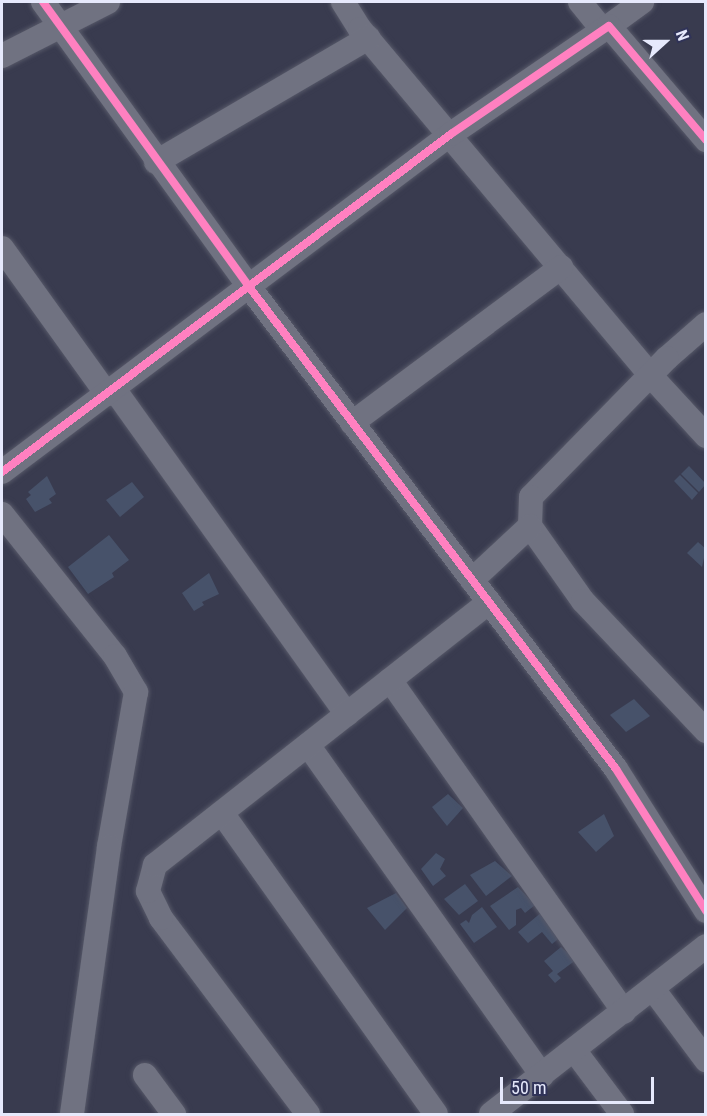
<!DOCTYPE html>
<html>
<head>
<meta charset="utf-8">
<style>
  body { margin:0 }
  #map { position:relative; width:707px; height:1116px; overflow:hidden; background:#393b4f; font-family:"Roboto Condensed",sans-serif }
  div>[style] { position:absolute }
  .building>* { inset:0; background:#47526a }
  .roads { filter:drop-shadow(0 0 2px #565868) drop-shadow(0 0 2px #565868) }
  .street>* { height:24px; margin:-12px; padding:0 12px; transform-origin:12px; border-radius:12px; background:#707281 }
  .cycleway>* { height:8px; margin:-4px; padding:0 4px; transform-origin:4px; border-radius:4px; background:#ff80c0 }
  span { translate:-50% -50%; white-space:nowrap; text-align:center; line-height:1.15; -webkit-text-stroke:4.5px #303358; paint-order:stroke }
  .frame { position:absolute; inset:0; border:3px solid #e6e9fc; pointer-events:none }
  .north { position:absolute; left:635px; top:12px; width:60px; height:60px; -webkit-text-stroke:4px #303358; paint-order:stroke; rotate:69deg; font-size:16px; font-weight:700; line-height:24px; text-align:center; color:#e6e9fc }
  .north::after { content:''; display:block; margin:auto; width:21px; height:27px; background:#e6e9fc; clip-path:polygon(50% 0,100% 100%,50% 72%,0 100%) }
  .scale { position:absolute; left:500px; top:1077px; width:154px; height:27px; box-sizing:border-box; border:3px solid #e6e9fc; border-top:0; padding-left:8px; font-size:18px; line-height:21px; white-space:nowrap; color:#e6e9fc; -webkit-text-stroke:4px #303358; paint-order:stroke }
</style>
</head>
<body>
<div id="map">
  <div class="building">
    <i style="clip-path:polygon(689px 466px,706px 484px,699px 492px,681px 474px)"></i>
    <i style="clip-path:polygon(680px 475px,698px 493px,692px 500px,674px 481px)"></i>
    <i style="clip-path:polygon(47px 476px,56px 494px,49px 499px,52px 503px,35px 512px,26px 499px,31px 495px,28px 492px)"></i>
    <i style="clip-path:polygon(132px 482px,144px 497px,120px 517px,106px 500px)"></i>
    <i style="clip-path:polygon(109px 535px,129px 560px,112px 573px,114px 577px,88px 594px,68px 567px)"></i>
    <i style="clip-path:polygon(698px 542px,706px 549px,702px 567px,687px 553px)"></i>
    <i style="clip-path:polygon(209px 573px,219px 594px,202px 602px,204px 605px,194px 611px,182px 593px)"></i>
    <i style="clip-path:polygon(634px 699px,650px 716px,626px 732px,610px 715px)"></i>
    <i style="clip-path:polygon(448px 794px,463px 808px,447px 826px,432px 807px)"></i>
    <i style="clip-path:polygon(604px 814px,614px 836px,596px 852px,578px 832px)"></i>
    <i style="clip-path:polygon(436px 853px,445px 859px,440px 869px,446px 876px,433px 886px,421px 869px)"></i>
    <i style="clip-path:polygon(495px 861px,512px 876px,486px 896px,470px 875px)"></i>
    <i style="clip-path:polygon(465px 884px,478px 901px,459px 915px,444px 899px)"></i>
    <i style="clip-path:polygon(518px 887px,535px 905px,525px 913px,521px 908px,516px 910px,516px 925px,509px 930px,490px 906px)"></i>
    <i style="clip-path:polygon(396px 893px,407px 908px,385px 930px,367px 908px)"></i>
    <i style="clip-path:polygon(482px 907px,497px 927px,474px 943px,460px 924px,466px 920px,469px 923px,472px 915px)"></i>
    <i style="clip-path:polygon(543px 911px,563px 935px,552px 944px,542px 932px,528px 943px,518px 932px)"></i>
    <i style="clip-path:polygon(561px 947px,576px 960px,557px 974px,561px 978px,555px 983px,548px 975px,553px 971px,544px 961px)"></i>
  </div>
  <div class="roads">
    <div class="street">
      <i style="left:43px;top:2px;width:353px;rotate:54.1deg"></i>
      <i style="left:250px;top:288px;width:604px;rotate:52.73deg"></i>
      <i style="left:616px;top:769px;width:168px;rotate:57.6deg"></i>
      <i style="left:343px;top:2px;width:32px;rotate:58deg"></i>
      <i style="left:360px;top:29px;width:451px;rotate:50deg"></i>
      <i style="left:650px;top:375px;width:83px;rotate:47.4deg"></i>
      <i style="left:580px;top:2px;width:36px;rotate:51deg"></i>
      <i style="left:609px;top:26px;width:41px;rotate:-36deg"></i>
      <i style="left:2px;top:56px;width:119px;rotate:-27deg"></i>
      <i style="left:156px;top:162px;width:246px;rotate:-30.3deg"></i>
      <i style="left:2px;top:248px;width:180px;rotate:54.3deg"></i>
      <i style="left:706px;top:324px;width:52px;rotate:138.9deg"></i>
      <i style="left:667px;top:358px;width:194px;rotate:134.4deg"></i>
      <i style="left:531px;top:497px;width:29px;rotate:92deg"></i>
      <i style="left:530px;top:526px;width:92px;rotate:54.8deg"></i>
      <i style="left:583px;top:601px;width:179px;rotate:46.6deg"></i>
      <i style="left:114px;top:389px;width:400px;rotate:54.4deg"></i>
      <i style="left:352px;top:423px;width:261px;rotate:-36.7deg"></i>
      <i style="left:2px;top:472px;width:562px;rotate:-36.97deg"></i>
      <i style="left:451px;top:134px;width:191px;rotate:-34.4deg"></i>
      <i style="left:609px;top:26px;width:150px;rotate:49.6deg"></i>
      <i style="left:2px;top:514px;width:181px;rotate:51.5deg"></i>
      <i style="left:115px;top:656px;width:42px;rotate:59.7deg"></i>
      <i style="left:136px;top:692px;width:157px;rotate:99.9deg"></i>
      <i style="left:109px;top:847px;width:270px;rotate:97.9deg"></i>
      <i style="left:472px;top:580px;width:79px;rotate:-43deg"></i>
      <i style="left:390px;top:680px;width:406px;rotate:54.8deg"></i>
      <i style="left:308px;top:745px;width:405px;rotate:54.7deg"></i>
      <i style="left:222px;top:813px;width:369px;rotate:54.6deg"></i>
      <i style="left:653px;top:989px;width:89px;rotate:53.3deg"></i>
      <i style="left:574px;top:1050px;width:80px;rotate:53.1deg"></i>
      <i style="left:145px;top:1075px;width:49px;rotate:53.4deg"></i>
      <i style="left:308px;top:1114px;width:245px;rotate:-126.9deg"></i>
      <i style="left:161px;top:918px;width:30px;rotate:-116deg"></i>
      <i style="left:148px;top:891px;width:27px;rotate:-75deg"></i>
      <i style="left:155px;top:865px;width:425px;rotate:-38.2deg"></i>
      <i style="left:491px;top:1114px;width:273px;rotate:-38deg"></i>
    </div>
  </div>
  <div class="cycleway">
    <i style="left:43px;top:2px;width:353px;rotate:54.1deg"></i>
    <i style="left:250px;top:288px;width:604px;rotate:52.73deg"></i>
    <i style="left:616px;top:769px;width:168px;rotate:57.6deg"></i>
    <i style="left:2px;top:472px;width:562px;rotate:-36.97deg"></i>
    <i style="left:451px;top:134px;width:191px;rotate:-34.4deg"></i>
    <i style="left:609px;top:26px;width:150px;rotate:49.6deg"></i>
  </div>
  <div class="frame"></div>
  <div class="north">N</div>
  <div class="scale">50 m</div>
</div>
</body>
</html>
